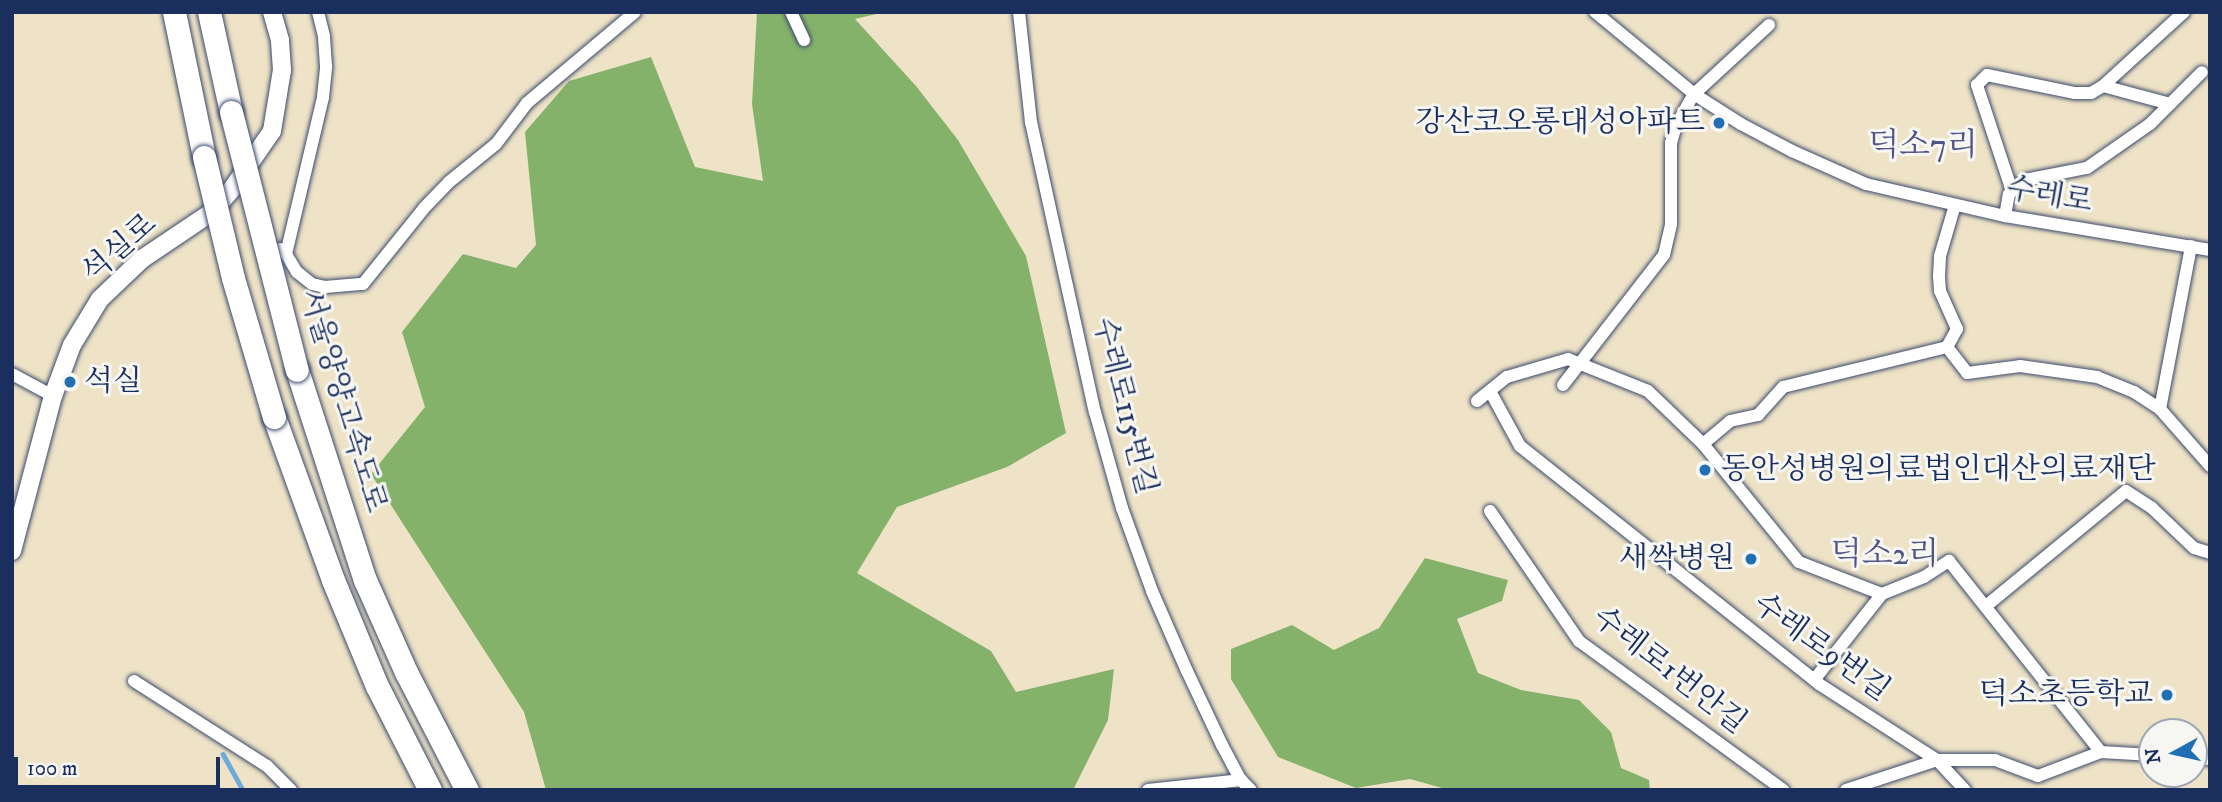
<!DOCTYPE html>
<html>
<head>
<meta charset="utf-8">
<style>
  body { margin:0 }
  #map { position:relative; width:2222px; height:802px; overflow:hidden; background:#eee3c6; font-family:"IM FELL DW Pica","Noto Serif KR",serif }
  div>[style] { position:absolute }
  .forest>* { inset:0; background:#85b26a }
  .stream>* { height:4.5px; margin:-2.25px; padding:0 2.25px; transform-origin:2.25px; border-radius:2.25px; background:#6babde }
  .roads { filter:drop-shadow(0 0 2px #3b4a6e) drop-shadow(0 0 2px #3b4a6e) }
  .minor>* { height:12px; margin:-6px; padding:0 6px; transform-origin:6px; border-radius:6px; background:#fff }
  .secondary>* { height:18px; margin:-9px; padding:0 9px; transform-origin:9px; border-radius:9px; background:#fff }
  .motorway>* { height:23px; margin:-11.5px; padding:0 11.5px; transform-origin:11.5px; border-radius:11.5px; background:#fff }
  .bridges { filter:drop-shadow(0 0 2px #3b4a6e) drop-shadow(0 0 2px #3b4a6e) }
  .motorway-bridge>* { height:23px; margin:-11.5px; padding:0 11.5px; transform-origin:11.5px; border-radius:11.5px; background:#fff }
  .dots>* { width:19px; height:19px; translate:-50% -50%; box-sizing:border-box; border:4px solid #f6f6f2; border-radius:50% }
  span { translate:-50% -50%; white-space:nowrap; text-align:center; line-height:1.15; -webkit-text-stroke:6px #f6f6f2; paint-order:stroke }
  .poi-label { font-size:30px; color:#1b2f5e }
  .right { translate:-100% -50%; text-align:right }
  .left { translate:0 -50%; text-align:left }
  .street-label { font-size:30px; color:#1b2f5e }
  .neighbourhood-label { font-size:32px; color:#525387 }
  .frame { position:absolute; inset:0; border:14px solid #1b2f5e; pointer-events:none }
  .north { position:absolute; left:2138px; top:718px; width:70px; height:70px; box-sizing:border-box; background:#f6f6f2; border:2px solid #9ea6b7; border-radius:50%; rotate:262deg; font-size:19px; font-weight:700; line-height:28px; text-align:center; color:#1b2f5e }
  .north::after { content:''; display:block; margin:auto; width:24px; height:32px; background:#1f6fb2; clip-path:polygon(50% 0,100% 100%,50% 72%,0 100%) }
  .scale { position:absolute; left:14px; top:757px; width:206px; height:32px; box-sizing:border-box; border:4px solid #1b2f5e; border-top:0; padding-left:9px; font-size:21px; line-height:24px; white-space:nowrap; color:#1b2f5e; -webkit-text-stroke:5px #f6f6f2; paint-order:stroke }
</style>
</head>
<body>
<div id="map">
  <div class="forest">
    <i style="clip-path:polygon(757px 12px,885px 12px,855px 19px,916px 86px,958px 140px,1026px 256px,1066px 433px,1007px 467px,897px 507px,857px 573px,991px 651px,1016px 692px,1114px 669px,1108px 720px,1073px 790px,546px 790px,524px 712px,371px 474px,425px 407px,402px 332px,463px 254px,516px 268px,536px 245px,525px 132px,569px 81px,651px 57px,695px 167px,763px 181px,752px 104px)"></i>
    <i style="clip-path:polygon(1425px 558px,1508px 580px,1502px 601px,1457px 619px,1478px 673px,1521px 690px,1579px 700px,1611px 732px,1621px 768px,1649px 780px,1650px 790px,1449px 790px,1410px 779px,1356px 788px,1278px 757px,1231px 679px,1231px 649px,1292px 625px,1334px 650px,1379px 628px)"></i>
  </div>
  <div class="stream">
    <i style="left:223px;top:754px;width:41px;rotate:60.9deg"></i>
    <i style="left:12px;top:786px;width:6px;rotate:45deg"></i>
  </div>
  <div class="roads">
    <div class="minor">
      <i style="left:791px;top:12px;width:31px;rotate:65deg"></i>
      <i style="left:1019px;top:12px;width:111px;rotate:83.8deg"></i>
      <i style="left:1031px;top:122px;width:297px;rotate:77.6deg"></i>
      <i style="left:1095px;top:412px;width:100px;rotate:74.3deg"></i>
      <i style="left:1122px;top:508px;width:88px;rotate:70.1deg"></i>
      <i style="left:1152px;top:591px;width:87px;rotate:66.4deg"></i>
      <i style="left:1187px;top:671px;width:82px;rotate:64.7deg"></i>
      <i style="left:1222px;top:745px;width:40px;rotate:62deg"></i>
      <i style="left:1241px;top:780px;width:14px;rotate:45deg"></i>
      <i style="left:1595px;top:12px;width:129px;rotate:39.6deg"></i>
      <i style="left:1694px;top:94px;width:56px;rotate:32.6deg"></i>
      <i style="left:1741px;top:124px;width:58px;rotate:27.9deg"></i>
      <i style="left:1792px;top:151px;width:81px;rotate:24deg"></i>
      <i style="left:1866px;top:184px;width:143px;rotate:13deg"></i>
      <i style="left:2005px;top:216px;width:208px;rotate:9.4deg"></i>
      <i style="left:2184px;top:12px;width:110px;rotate:137.6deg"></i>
      <i style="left:2103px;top:86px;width:69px;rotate:15deg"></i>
      <i style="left:2170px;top:104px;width:45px;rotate:-45deg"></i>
      <i style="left:2012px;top:191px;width:112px;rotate:-108.3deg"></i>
      <i style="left:1977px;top:85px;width:14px;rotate:-45deg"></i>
      <i style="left:1987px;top:75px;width:90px;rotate:11.6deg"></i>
      <i style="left:2075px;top:93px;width:16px"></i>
      <i style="left:2091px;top:93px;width:14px;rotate:-30deg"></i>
      <i style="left:2005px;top:216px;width:22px;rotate:-80deg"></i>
      <i style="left:2009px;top:194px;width:21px;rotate:-41deg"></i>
      <i style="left:2025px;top:180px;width:63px;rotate:-11deg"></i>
      <i style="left:2087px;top:168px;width:77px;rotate:-34.9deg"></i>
      <i style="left:2150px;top:124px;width:28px;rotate:-45deg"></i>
      <i style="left:280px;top:249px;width:8px;rotate:40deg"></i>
      <i style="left:286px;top:254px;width:161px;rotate:-76.7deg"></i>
      <i style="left:323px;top:97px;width:31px;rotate:-84deg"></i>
      <i style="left:326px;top:66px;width:30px;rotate:-94deg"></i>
      <i style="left:324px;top:36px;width:25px;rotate:-104deg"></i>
      <i style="left:286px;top:254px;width:21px;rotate:59deg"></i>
      <i style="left:297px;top:272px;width:19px;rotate:39deg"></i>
      <i style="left:312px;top:284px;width:13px;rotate:13deg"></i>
      <i style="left:325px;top:287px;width:38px;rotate:-5deg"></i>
      <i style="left:363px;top:284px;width:97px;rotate:-51.2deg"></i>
      <i style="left:424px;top:208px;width:36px;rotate:-46deg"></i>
      <i style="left:449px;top:182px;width:60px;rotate:-39deg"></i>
      <i style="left:496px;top:144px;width:51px;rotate:-52.9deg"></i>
      <i style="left:527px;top:103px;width:141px;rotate:-40.1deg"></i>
      <i style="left:1947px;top:347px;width:21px;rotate:-61deg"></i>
      <i style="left:1957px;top:329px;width:42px;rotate:-114.1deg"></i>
      <i style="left:1940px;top:291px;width:15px;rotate:-94deg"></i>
      <i style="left:1939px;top:276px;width:20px;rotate:-87deg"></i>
      <i style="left:1940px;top:256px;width:53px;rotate:-73.6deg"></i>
      <i style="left:12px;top:374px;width:47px;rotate:28.2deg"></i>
      <i style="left:1563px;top:385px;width:165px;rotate:-52.2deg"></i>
      <i style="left:1664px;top:255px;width:32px;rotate:-77deg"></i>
      <i style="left:1671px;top:224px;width:81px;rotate:-90deg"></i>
      <i style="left:1671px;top:143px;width:18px;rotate:-74deg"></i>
      <i style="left:1676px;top:126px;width:37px;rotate:-61deg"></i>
      <i style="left:1694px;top:94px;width:102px;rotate:-42.6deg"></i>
      <i style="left:1490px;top:391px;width:63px;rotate:61.4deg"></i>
      <i style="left:1520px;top:446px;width:382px;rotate:38.5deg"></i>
      <i style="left:1819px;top:684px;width:140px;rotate:32.8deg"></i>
      <i style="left:1937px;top:760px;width:58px"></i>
      <i style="left:1995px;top:760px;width:46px;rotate:20.4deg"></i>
      <i style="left:2038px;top:776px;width:67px;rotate:-20.9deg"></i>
      <i style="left:2101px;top:752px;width:51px;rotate:3.4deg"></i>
      <i style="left:1477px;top:401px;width:38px;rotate:-39deg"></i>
      <i style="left:1507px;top:377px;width:64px;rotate:-16.4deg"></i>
      <i style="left:1568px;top:359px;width:86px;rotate:21.8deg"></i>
      <i style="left:1648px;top:391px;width:76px;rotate:43.9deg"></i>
      <i style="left:1703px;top:444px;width:152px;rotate:50.9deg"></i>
      <i style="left:1799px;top:562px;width:89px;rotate:21.1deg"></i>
      <i style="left:1882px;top:594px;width:45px;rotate:-22deg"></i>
      <i style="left:1924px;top:577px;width:30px;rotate:-33deg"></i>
      <i style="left:1949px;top:561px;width:244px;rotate:51.5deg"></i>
      <i style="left:2160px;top:409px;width:166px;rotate:-79.2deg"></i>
      <i style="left:1703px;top:444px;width:35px;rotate:-40deg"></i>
      <i style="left:1730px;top:421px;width:29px;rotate:-12deg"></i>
      <i style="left:1758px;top:415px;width:38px;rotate:-48deg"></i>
      <i style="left:1783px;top:387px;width:169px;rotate:-13.7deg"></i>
      <i style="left:1947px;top:347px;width:33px;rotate:52deg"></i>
      <i style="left:1967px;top:373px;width:53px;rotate:-7.5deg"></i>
      <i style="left:2020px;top:366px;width:78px;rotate:8.1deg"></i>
      <i style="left:2097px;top:377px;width:40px;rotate:22deg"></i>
      <i style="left:2134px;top:392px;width:31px;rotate:33deg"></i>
      <i style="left:2160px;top:409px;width:76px;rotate:48.7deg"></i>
      <i style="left:1490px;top:511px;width:158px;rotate:55.6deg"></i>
      <i style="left:1579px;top:641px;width:253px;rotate:36.1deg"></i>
      <i style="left:1986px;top:606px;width:181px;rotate:-39.4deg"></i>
      <i style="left:2126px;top:491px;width:31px;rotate:33deg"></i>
      <i style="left:2152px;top:508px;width:58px;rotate:43.6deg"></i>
      <i style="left:2194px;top:548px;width:17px;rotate:17deg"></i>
      <i style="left:1814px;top:680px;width:110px;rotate:-51.7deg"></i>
      <i style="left:134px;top:681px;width:158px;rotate:32.6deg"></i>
      <i style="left:267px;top:766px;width:34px;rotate:45deg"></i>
      <i style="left:2194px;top:758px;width:16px;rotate:4deg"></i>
      <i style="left:1148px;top:790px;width:94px;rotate:-6.1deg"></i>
      <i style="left:1846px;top:790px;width:96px;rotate:-18.2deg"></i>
      <i style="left:1937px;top:760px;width:41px;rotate:47deg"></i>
    </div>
    <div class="secondary">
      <i style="left:12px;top:551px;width:160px;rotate:-75.2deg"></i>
      <i style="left:53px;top:396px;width:54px;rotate:-69.6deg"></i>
      <i style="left:72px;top:345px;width:54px;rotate:-58.7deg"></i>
      <i style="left:100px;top:299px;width:58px;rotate:-43.6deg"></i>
      <i style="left:142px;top:259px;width:84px;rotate:-33.9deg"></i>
      <i style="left:212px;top:212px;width:30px;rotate:-49deg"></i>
      <i style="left:232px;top:189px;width:70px;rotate:-55.4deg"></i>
      <i style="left:272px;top:131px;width:62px;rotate:-80.7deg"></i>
      <i style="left:282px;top:70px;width:30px;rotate:-94deg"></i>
      <i style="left:280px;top:40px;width:29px;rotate:-106deg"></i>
    </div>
    <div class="motorway">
      <i style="left:174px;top:12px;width:148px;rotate:78.3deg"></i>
      <i style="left:209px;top:12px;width:102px;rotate:77.6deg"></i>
      <i style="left:297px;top:370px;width:221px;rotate:72.1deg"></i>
      <i style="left:365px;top:580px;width:101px;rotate:66deg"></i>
      <i style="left:406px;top:672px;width:133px;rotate:62.7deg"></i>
      <i style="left:274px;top:417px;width:173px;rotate:70.1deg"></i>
      <i style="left:333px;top:580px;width:115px;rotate:67.5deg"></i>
      <i style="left:377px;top:686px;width:117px;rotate:63deg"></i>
    </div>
  </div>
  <div class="bridges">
    <div class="motorway-bridge">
      <i style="left:231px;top:112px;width:266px;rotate:75.7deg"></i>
      <i style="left:204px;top:157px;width:124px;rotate:76.5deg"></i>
      <i style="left:233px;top:278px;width:145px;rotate:73.6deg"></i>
    </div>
  </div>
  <div class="dots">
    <i style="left:1719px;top:123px;background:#1f6fb2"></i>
    <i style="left:70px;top:382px;background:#1f6fb2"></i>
    <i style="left:1705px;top:470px;background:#1f6fb2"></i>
    <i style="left:1751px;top:559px;background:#1f6fb2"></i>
    <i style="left:2167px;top:695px;background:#1f6fb2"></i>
  </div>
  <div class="poi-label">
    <span class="right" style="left:1705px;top:123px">강산코오롱대성아파트</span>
    <span class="left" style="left:84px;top:382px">석실</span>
    <span class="left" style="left:1721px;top:470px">동안성병원의료법인대산의료재단</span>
    <span class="right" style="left:1735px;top:559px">새싹병원</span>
    <span class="right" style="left:2153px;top:695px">덕소초등학교</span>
  </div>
  <div class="street-label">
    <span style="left:2049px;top:196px;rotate:10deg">수레로</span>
    <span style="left:120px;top:249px;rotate:-41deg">석실로</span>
    <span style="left:342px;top:401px;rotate:73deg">서울양양고속도로</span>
    <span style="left:1124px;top:406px;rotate:76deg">수레로115번길</span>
    <span style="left:1821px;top:648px;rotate:36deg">수레로9번길</span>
    <span style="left:1669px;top:671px;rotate:38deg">수레로1번안길</span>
  </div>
  <div class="neighbourhood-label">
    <span style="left:1923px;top:146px">덕소7리</span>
    <span style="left:1885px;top:555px">덕소2리</span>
  </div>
  <div class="frame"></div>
  <div class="north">N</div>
  <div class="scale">100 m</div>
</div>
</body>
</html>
